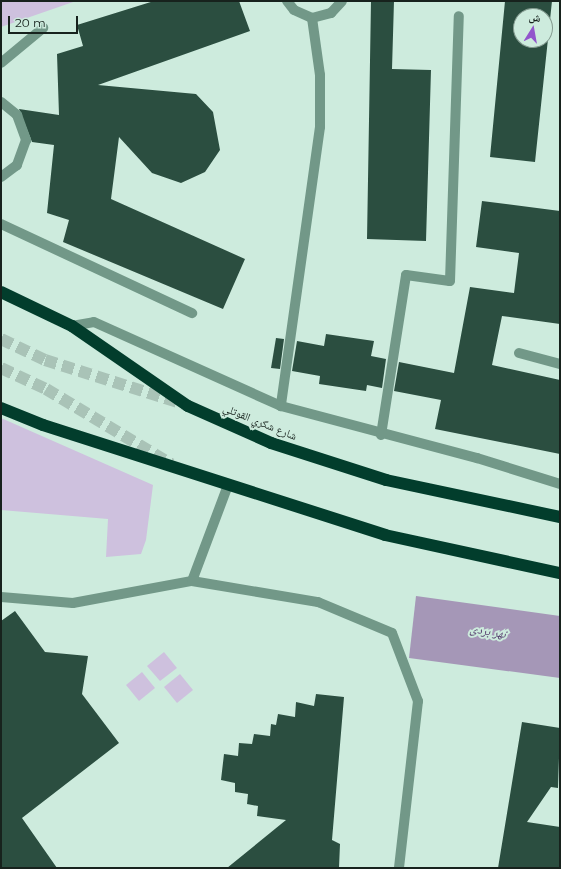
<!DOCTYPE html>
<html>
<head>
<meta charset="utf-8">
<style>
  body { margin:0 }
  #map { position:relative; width:561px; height:869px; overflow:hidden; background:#cdebdd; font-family:Montserrat,"Noto Naskh Arabic",sans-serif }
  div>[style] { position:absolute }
  .green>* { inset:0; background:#cec1de }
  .water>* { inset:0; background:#a597b7 }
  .building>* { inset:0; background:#2b4e40 }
  .highway-tunnel>* { height:12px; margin-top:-6px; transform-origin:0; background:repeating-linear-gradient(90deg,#a9c3b7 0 12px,transparent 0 18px) }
  .minor>* { height:10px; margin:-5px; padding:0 5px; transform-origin:5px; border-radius:5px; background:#729888 }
  .highway>* { height:12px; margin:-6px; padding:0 6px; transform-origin:6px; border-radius:6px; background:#023d2c }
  span { translate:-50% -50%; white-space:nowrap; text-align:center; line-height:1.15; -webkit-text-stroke:4px #cdebdd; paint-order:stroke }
  .street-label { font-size:11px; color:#17221d }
  .water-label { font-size:12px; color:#584270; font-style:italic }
  .frame { position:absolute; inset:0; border:2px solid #17221d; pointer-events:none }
  .north { position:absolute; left:513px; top:8px; width:40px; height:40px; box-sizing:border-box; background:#cdebdd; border:1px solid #849b90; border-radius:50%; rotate:11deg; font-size:11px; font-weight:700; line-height:16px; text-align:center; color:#17221d }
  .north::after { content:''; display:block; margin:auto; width:14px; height:18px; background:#9255cc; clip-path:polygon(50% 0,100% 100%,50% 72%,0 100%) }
  .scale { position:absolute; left:8px; top:16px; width:70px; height:18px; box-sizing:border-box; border:2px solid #17221d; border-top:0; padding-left:5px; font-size:12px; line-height:14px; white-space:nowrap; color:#17221d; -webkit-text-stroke:3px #cdebdd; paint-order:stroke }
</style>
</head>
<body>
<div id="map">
  <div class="green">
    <i style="clip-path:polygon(1px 1px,76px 1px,1px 27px)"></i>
    <i style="clip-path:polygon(1px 418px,153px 485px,146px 540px,141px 554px,106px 557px,108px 519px,1px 510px)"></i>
    <i style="clip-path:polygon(164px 652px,177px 668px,160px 681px,147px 666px)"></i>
    <i style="clip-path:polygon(142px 672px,155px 688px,139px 701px,126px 685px)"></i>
    <i style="clip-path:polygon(180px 674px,193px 690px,177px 703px,164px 687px)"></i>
  </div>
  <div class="water">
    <i style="clip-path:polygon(416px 596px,560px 616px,560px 678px,409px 658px)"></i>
  </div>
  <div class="building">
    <i style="clip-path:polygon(154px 1px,239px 1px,250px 31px,98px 85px,196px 94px,213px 112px,220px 150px,205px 172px,181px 183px,152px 173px,119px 137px,111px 199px,245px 259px,223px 309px,63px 242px,69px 220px,47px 213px,54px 145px,32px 142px,19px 109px,59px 115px,57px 54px,83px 46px,77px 25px)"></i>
    <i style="clip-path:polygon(371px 1px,394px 1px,392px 69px,431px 70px,426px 241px,367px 239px)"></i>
    <i style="clip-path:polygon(evenodd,505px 1px,552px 1px,535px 162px,490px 157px,505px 1px,521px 16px,545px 16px,545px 40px,521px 40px,521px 16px)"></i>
    <i style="clip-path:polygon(482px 201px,560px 211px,560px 324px,502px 316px,492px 365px,560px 380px,560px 454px,435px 429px,441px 400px,394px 391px,399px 362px,454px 373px,470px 287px,514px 293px,519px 253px,476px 247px)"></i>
    <i style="clip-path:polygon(326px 334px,374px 341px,371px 356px,386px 359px,382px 388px,367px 385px,366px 391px,319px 384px,320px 376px,292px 371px,297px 341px,324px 346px)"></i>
    <i style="clip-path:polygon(276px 338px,284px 339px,280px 369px,271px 368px)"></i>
    <i style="clip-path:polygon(15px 611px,45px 652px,88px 656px,82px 694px,119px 743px,22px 818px,57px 868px,1px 868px,1px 621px)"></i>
    <i style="clip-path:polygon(316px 694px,344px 697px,332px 840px,340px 844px,339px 868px,227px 868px,286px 820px,257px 816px,258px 806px,247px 804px,248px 794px,235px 792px,235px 783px,221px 780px,224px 754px,238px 756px,239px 743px,252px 744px,254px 734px,270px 736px,271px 724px,276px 725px,278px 714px,295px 717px,296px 702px,314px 706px)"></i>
    <i style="clip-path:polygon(522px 722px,560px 728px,558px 788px,551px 787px,527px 822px,560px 827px,560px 868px,498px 868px)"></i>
  </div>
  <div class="highway-tunnel">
    <i style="left:1px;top:339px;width:49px;rotate:25.5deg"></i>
    <i style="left:45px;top:360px;width:146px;rotate:17.6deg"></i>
    <i style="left:1px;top:368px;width:50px;rotate:25deg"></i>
    <i style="left:46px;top:389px;width:146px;rotate:31deg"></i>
  </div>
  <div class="minor">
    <i style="left:287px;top:1px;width:11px;rotate:52deg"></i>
    <i style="left:294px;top:10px;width:20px;rotate:24deg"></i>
    <i style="left:312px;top:18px;width:20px;rotate:-15deg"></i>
    <i style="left:331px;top:13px;width:16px;rotate:-47deg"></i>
    <i style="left:312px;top:18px;width:58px;rotate:82deg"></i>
    <i style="left:320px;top:75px;width:52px;rotate:90deg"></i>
    <i style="left:320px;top:127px;width:282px;rotate:98deg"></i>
    <i style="left:281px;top:406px;width:203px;rotate:14.9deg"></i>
    <i style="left:477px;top:458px;width:87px;rotate:17.4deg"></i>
    <i style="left:1px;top:63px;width:55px;rotate:-39.8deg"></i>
    <i style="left:1px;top:102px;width:21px;rotate:39deg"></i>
    <i style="left:17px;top:115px;width:27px;rotate:70deg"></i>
    <i style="left:26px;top:140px;width:27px;rotate:110deg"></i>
    <i style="left:17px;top:165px;width:20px;rotate:143deg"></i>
    <i style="left:1px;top:224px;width:211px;rotate:25deg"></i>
    <i style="left:72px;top:326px;width:22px;rotate:-10deg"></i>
    <i style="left:94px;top:322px;width:205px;rotate:24.2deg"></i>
    <i style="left:519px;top:353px;width:42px;rotate:15deg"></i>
    <i style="left:381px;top:435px;width:162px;rotate:-81.1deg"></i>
    <i style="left:406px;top:275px;width:44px;rotate:7.8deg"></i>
    <i style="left:450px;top:281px;width:265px;rotate:-88.1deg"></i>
    <i style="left:192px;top:581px;width:103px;rotate:-69.4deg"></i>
    <i style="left:1px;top:597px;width:72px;rotate:4.8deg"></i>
    <i style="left:73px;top:603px;width:121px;rotate:-10.5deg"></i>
    <i style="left:192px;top:581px;width:128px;rotate:9.5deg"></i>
    <i style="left:318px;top:602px;width:80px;rotate:22.7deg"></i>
    <i style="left:392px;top:633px;width:73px;rotate:69.1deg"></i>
    <i style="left:418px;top:701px;width:168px;rotate:96.5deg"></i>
  </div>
  <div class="highway">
    <i style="left:1px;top:292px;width:79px;rotate:25.6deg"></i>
    <i style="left:72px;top:326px;width:141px;rotate:34.6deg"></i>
    <i style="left:188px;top:406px;width:91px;rotate:24deg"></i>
    <i style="left:271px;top:443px;width:121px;rotate:17.8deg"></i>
    <i style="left:386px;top:480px;width:178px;rotate:12deg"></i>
    <i style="left:1px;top:408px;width:45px;rotate:22deg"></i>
    <i style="left:43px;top:425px;width:359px;rotate:17.8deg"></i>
    <i style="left:385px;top:535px;width:179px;rotate:12.3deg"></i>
  </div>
  <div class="street-label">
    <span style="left:260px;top:422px;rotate:22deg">شارع شكري القوتلي</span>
  </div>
  <div class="water-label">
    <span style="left:488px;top:631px;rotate:9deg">نهر بردى</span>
  </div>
  <div class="frame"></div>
  <div class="north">ش</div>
  <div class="scale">20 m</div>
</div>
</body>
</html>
